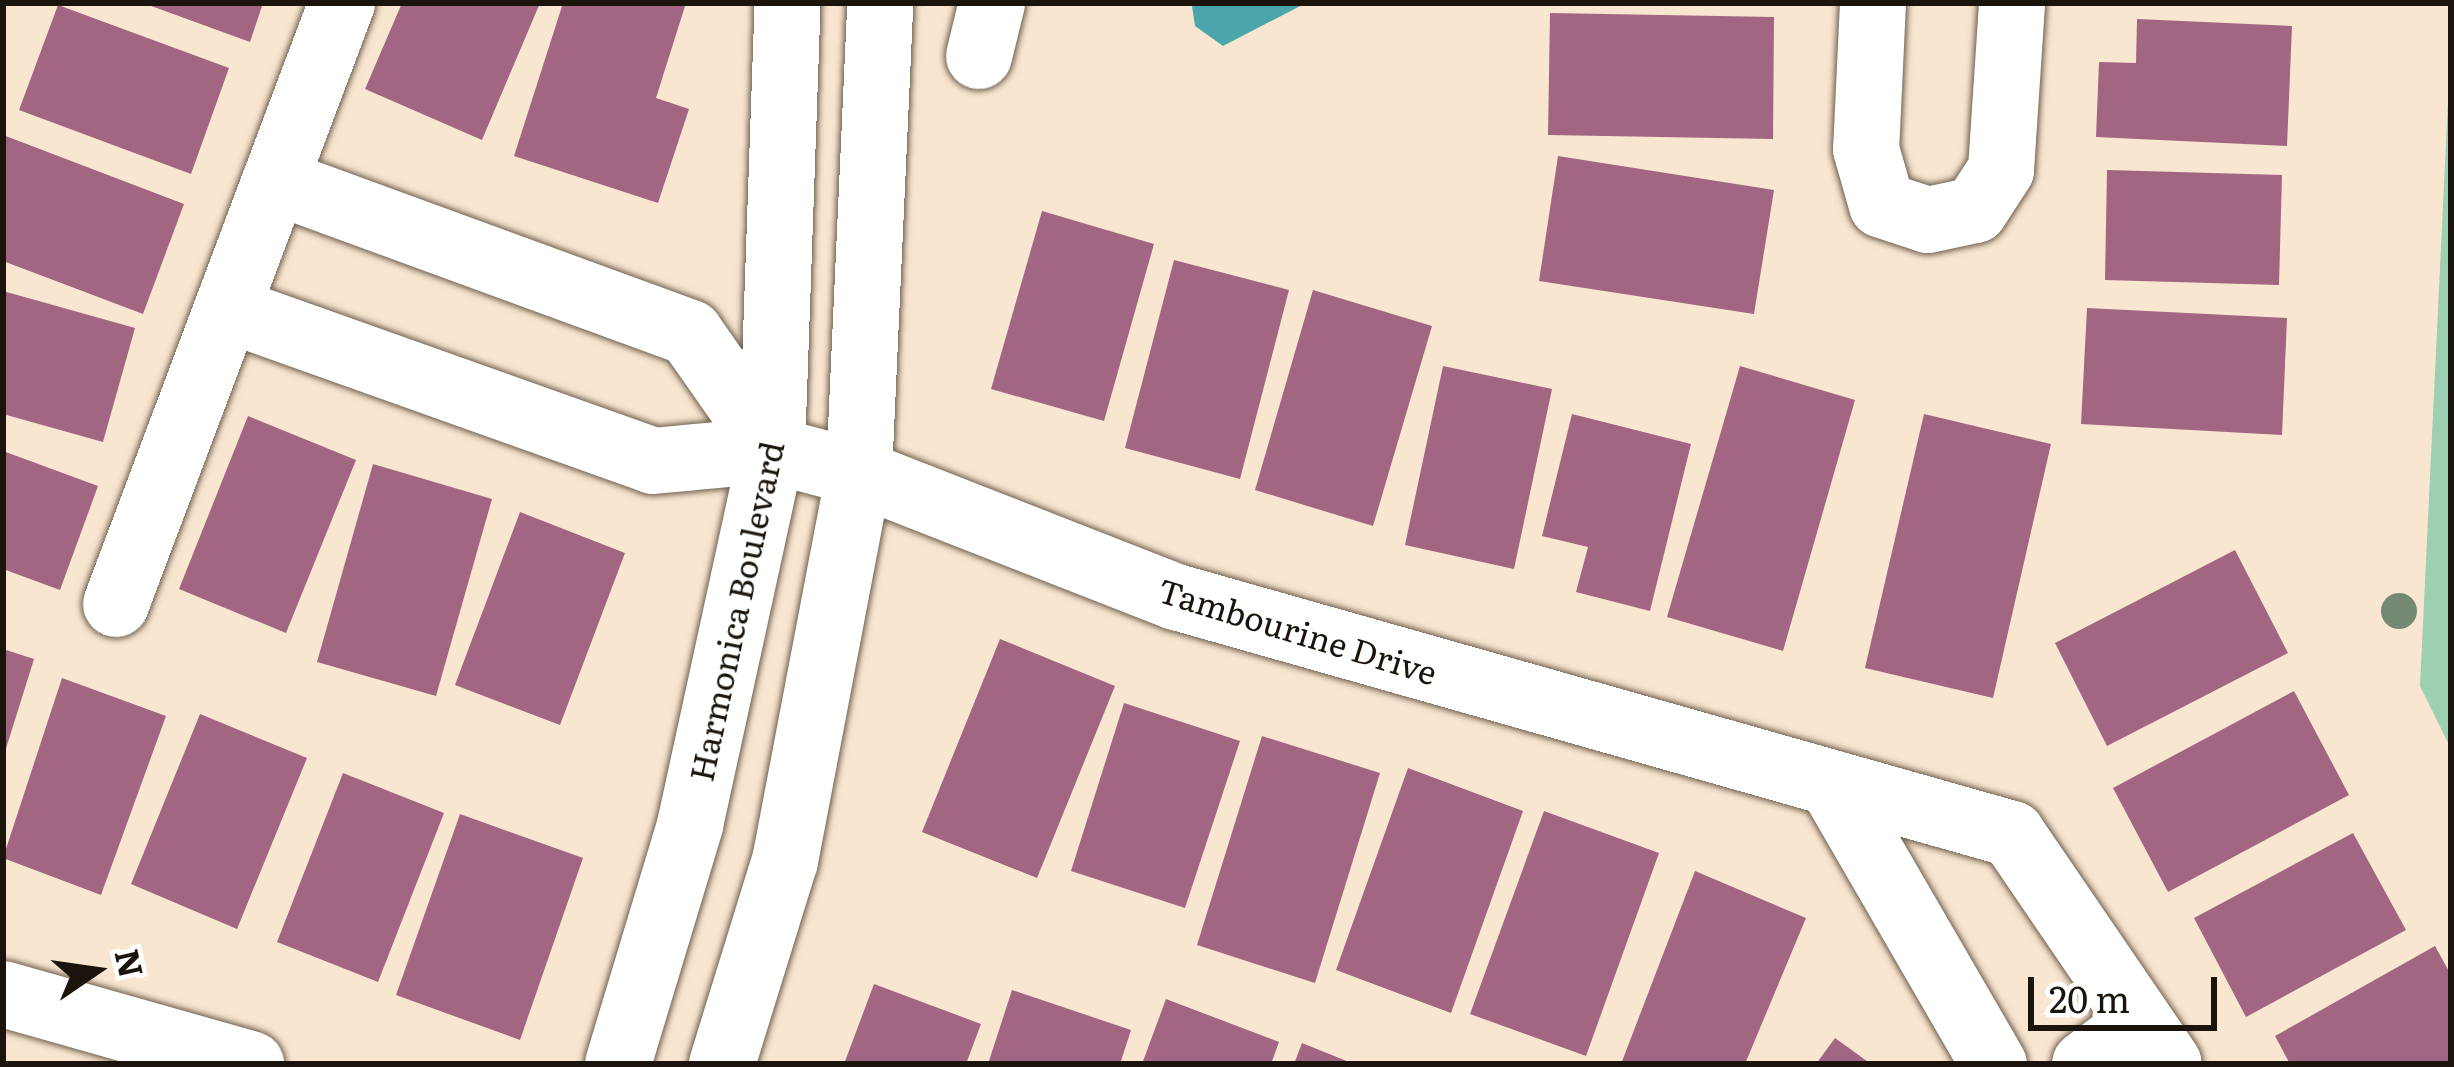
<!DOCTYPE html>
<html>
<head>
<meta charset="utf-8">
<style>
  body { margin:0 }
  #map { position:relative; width:2454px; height:1067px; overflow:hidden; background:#f9e6d1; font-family:Literata,serif }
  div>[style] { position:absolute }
  .green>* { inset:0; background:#9dcfb1 }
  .water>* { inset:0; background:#4ba6ab }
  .building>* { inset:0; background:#a26682 }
  .roads { filter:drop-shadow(0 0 3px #6f5f4d) drop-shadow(0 0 3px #6f5f4d) }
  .minor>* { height:66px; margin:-33px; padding:0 33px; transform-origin:33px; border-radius:33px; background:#fff }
  .trees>* { width:36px; height:36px; margin:-18px; border-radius:50%; background:#748972 }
  span { translate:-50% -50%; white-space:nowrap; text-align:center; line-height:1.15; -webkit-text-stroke:12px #fff; paint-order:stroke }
  .street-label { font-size:33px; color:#1a140c }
  .frame { position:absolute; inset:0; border:6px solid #1a140c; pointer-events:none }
  .north { position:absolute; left:36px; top:911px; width:120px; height:120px; -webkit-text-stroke:9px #fff; paint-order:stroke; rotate:77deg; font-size:33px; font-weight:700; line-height:48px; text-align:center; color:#1a140c }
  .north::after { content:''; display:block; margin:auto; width:42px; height:54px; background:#1a140c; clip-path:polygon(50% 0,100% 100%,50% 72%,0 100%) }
  .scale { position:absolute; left:2028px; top:977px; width:189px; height:54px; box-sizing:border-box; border:6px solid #1a140c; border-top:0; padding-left:15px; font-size:36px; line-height:42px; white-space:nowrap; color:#1a140c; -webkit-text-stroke:9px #fff; paint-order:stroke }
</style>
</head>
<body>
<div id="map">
  <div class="green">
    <i style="clip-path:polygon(2451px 38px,2451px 749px,2420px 686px)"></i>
  </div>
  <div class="water">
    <i style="clip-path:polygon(1306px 3px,1223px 46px,1195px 26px,1192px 6px)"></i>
  </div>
  <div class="building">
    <i style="clip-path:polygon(143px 3px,263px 3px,250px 42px)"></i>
    <i style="clip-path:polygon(402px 3px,540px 3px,482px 140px,365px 89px)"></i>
    <i style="clip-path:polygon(563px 3px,686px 3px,656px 98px,689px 109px,658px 203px,514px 156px)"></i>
    <i style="clip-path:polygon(58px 5px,229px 68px,191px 174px,19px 110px)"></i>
    <i style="clip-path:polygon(1550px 13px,1774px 17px,1773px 139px,1548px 135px)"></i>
    <i style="clip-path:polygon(2137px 19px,2292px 26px,2287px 146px,2096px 137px,2099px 62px,2136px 63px)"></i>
    <i style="clip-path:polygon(3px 135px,184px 204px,143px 314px,3px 261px)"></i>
    <i style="clip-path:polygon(1558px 156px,1774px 190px,1754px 314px,1539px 281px)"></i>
    <i style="clip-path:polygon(2107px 170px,2282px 175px,2279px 285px,2105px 280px)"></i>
    <i style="clip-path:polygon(1042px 211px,1154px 244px,1104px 421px,991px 389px)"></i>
    <i style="clip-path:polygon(1174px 260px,1289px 290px,1240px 479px,1125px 448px)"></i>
    <i style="clip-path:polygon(1313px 290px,1432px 326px,1373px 526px,1255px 490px)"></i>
    <i style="clip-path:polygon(3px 291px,135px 328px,103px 442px,3px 414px)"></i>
    <i style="clip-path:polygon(2087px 308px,2287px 318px,2282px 435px,2081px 424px)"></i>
    <i style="clip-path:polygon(1443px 366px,1552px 389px,1514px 569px,1405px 545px)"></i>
    <i style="clip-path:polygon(1740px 366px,1855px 400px,1783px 651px,1667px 617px)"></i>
    <i style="clip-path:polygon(1572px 414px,1691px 444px,1650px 611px,1576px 592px,1588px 547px,1542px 536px)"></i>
    <i style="clip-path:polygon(1924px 414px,2051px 444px,1993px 698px,1865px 668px)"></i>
    <i style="clip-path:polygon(248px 416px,356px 460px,286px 633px,179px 589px)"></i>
    <i style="clip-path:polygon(3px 451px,98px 486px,60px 590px,3px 569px)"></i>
    <i style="clip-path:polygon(373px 464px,492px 499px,436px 696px,317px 662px)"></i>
    <i style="clip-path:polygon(520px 512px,625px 553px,560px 725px,455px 685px)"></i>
    <i style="clip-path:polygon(2235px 550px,2288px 653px,2107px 746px,2055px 643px)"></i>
    <i style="clip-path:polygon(1000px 639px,1115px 686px,1037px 878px,922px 832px)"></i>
    <i style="clip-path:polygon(3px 649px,34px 659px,4px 755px,3px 755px)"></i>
    <i style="clip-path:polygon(62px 678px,166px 716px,101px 895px,3px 858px)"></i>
    <i style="clip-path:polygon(2294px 691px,2349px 795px,2168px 892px,2113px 788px)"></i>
    <i style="clip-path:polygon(1124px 703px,1240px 741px,1185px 908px,1071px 871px)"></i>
    <i style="clip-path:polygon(200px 714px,307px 758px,237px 929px,131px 884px)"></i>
    <i style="clip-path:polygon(1262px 736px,1380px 773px,1315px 983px,1197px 945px)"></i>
    <i style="clip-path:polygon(1408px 768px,1523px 811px,1451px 1013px,1336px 970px)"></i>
    <i style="clip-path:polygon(343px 773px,444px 813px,378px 982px,277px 942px)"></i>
    <i style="clip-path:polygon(1544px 811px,1659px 853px,1586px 1056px,1470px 1014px)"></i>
    <i style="clip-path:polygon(460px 814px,583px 858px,520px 1040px,396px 995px)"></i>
    <i style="clip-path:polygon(2353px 833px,2406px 930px,2246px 1017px,2194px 918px)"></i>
    <i style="clip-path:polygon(1695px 871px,1806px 918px,1745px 1064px,1621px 1064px)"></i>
    <i style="clip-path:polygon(2435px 946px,2451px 975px,2451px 1064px,2290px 1064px,2275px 1036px)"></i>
    <i style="clip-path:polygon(874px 984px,981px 1024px,966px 1064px,844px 1064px)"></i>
    <i style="clip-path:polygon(1012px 990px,1131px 1030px,1120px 1064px,988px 1064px)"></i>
    <i style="clip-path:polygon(1166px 999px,1279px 1042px,1271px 1064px,1142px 1064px)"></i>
    <i style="clip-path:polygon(1835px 1038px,1871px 1064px,1816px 1064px)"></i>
    <i style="clip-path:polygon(1302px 1043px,1354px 1064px,1294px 1064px)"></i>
  </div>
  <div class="roads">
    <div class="minor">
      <i style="left:1873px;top:3px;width:146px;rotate:92.7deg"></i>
      <i style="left:1866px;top:149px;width:58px;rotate:74.1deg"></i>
      <i style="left:1882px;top:205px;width:48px;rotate:18.1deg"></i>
      <i style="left:1928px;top:220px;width:48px;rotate:-12deg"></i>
      <i style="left:1975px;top:210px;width:48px;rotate:-57deg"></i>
      <i style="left:2001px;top:170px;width:167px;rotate:-86.2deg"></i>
      <i style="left:979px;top:56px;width:55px;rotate:-76.2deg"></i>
      <i style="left:275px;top:181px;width:442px;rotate:20.1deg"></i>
      <i style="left:690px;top:333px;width:143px;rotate:55deg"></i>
      <i style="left:227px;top:309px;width:452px;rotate:19.6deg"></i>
      <i style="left:653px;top:461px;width:120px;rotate:-5.3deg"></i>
      <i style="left:772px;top:450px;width:90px;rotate:14.8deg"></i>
      <i style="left:859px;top:473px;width:340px;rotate:21.4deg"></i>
      <i style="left:1176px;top:597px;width:869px;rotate:15.83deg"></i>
      <i style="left:2012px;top:834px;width:278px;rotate:55.7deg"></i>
      <i style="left:116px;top:604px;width:642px;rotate:-69.39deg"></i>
      <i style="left:1832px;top:785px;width:323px;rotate:59.9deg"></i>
      <i style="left:3px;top:994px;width:258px;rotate:15.8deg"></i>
      <i style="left:618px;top:1064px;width:250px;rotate:-73.2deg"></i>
      <i style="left:690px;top:825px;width:384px;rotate:-77.7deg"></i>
      <i style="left:772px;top:450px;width:447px;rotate:-88deg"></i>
      <i style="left:722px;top:1064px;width:213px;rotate:-72.8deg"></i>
      <i style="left:785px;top:861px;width:395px;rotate:-79.2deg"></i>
      <i style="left:859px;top:473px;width:470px;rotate:-87.4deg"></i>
      <i style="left:2085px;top:1064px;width:61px;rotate:-37.1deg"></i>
    </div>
  </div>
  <div class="trees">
    <i style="left:2399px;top:611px"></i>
  </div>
  <div class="street-label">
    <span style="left:735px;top:611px;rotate:-78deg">Harmonica Boulevard</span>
    <span style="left:1298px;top:630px;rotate:17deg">Tambourine Drive</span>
  </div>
  <div class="frame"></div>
  <div class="north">N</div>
  <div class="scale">20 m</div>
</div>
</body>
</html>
